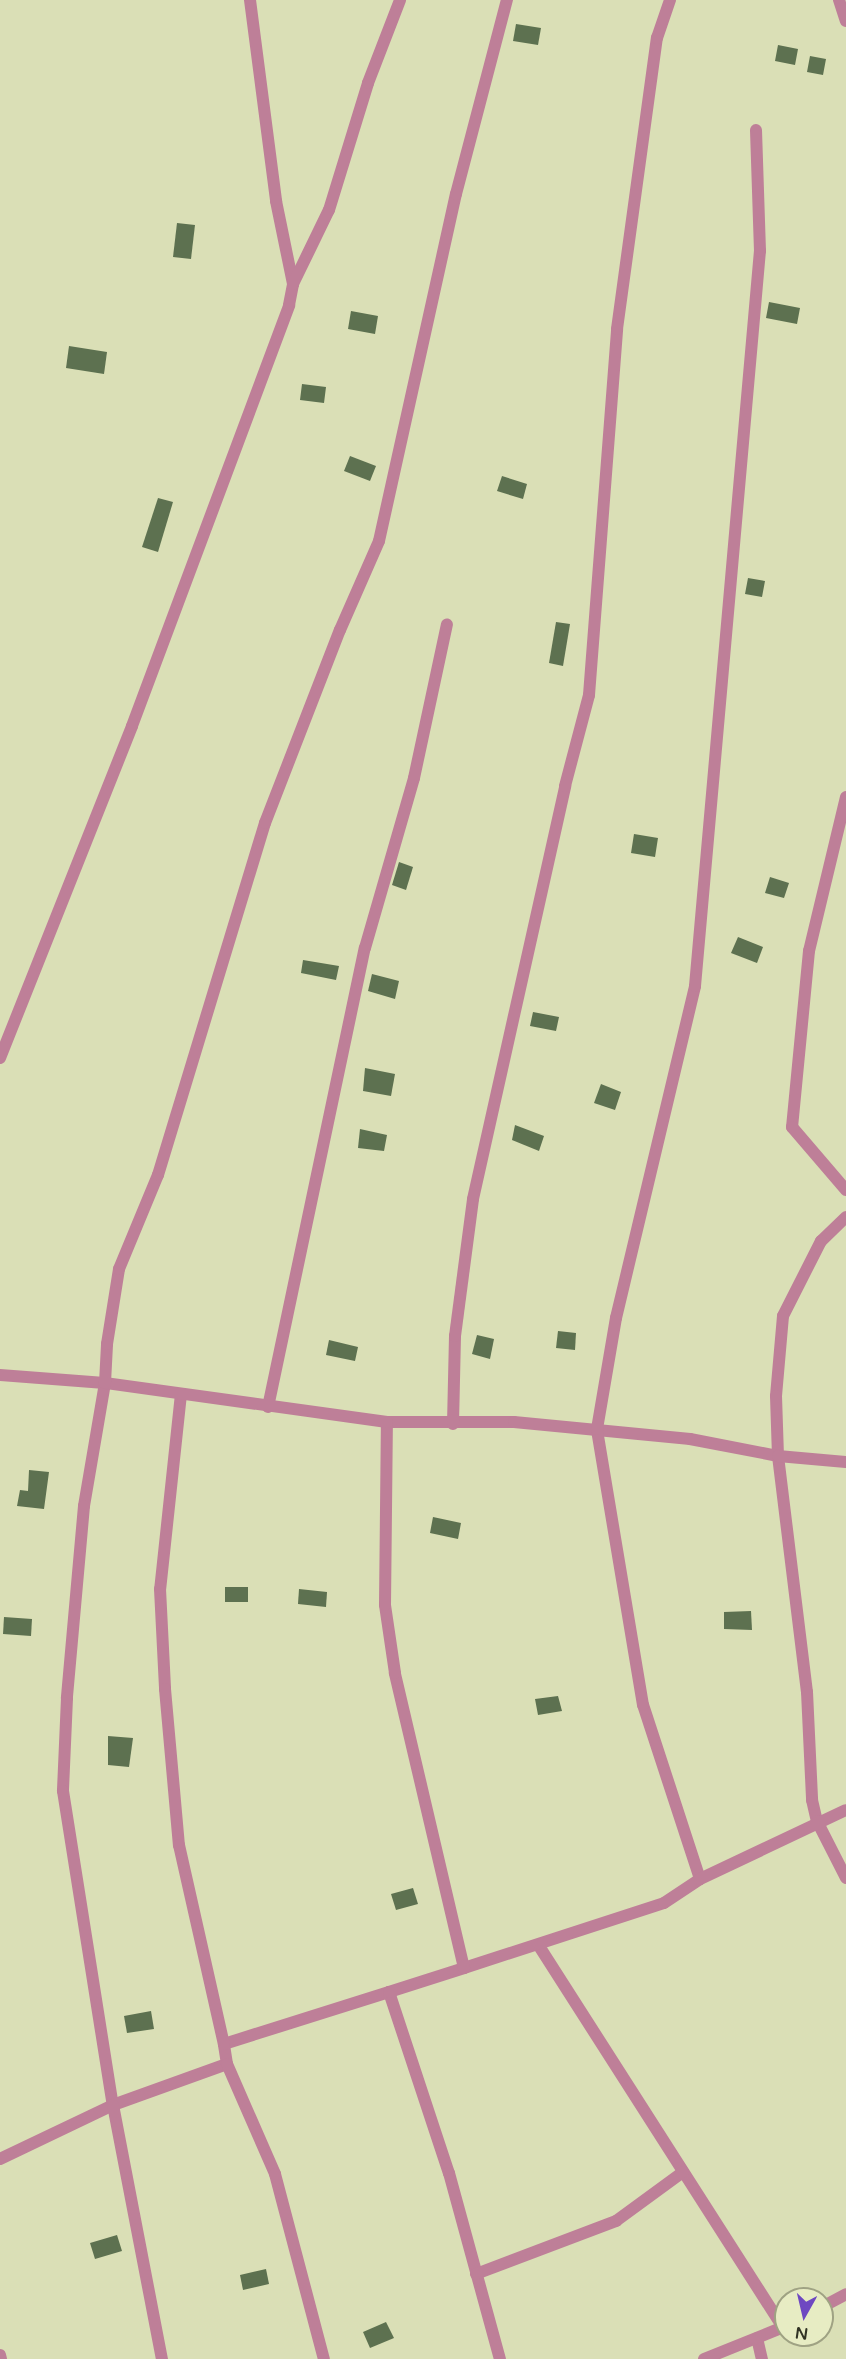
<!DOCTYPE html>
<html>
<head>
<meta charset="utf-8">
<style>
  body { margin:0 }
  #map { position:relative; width:846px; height:2359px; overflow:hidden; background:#dadfb6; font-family:"Varela Round",sans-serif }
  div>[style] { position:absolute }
  .building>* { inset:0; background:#5d7150 }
  .street>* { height:12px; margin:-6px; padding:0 6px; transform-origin:6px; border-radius:6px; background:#be7f98 }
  span { translate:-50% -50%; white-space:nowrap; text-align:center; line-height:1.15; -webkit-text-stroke:6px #e7ecc3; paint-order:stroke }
  .north { position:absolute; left:774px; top:2287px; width:60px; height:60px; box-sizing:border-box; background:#e7ecc3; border:2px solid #9fa283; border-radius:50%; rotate:188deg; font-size:16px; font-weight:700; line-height:24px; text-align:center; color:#323424 }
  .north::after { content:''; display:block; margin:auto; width:21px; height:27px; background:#6e48c1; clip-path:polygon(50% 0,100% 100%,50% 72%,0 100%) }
</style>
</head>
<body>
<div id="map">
  <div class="building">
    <i style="clip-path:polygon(516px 24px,541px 28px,538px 45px,513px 41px)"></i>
    <i style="clip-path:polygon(778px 45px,798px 49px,795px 65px,775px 61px)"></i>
    <i style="clip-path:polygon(810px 56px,826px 59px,823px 75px,807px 72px)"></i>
    <i style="clip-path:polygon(177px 223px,195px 225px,191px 259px,173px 257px)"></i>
    <i style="clip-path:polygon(769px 302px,800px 308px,797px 324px,766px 318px)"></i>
    <i style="clip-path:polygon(351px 311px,378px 316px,375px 334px,348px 329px)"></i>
    <i style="clip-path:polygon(69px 346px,107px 352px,104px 374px,66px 368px)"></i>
    <i style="clip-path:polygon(302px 384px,326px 387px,324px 403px,300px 400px)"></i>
    <i style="clip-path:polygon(350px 456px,376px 466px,370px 481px,344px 471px)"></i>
    <i style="clip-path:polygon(502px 476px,527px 484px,523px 499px,497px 491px)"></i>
    <i style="clip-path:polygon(158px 498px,173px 502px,158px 552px,142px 547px)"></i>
    <i style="clip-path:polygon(748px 578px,765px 581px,762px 597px,745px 594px)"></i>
    <i style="clip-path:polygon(556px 622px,570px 624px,563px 666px,549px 663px)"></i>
    <i style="clip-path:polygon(634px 834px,658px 838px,655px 857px,631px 853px)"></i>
    <i style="clip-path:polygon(399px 862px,413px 867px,406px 890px,392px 885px)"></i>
    <i style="clip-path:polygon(770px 877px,789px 883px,784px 898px,765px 893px)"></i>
    <i style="clip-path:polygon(738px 937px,763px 947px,757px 963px,731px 953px)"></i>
    <i style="clip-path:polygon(303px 960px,339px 966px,336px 980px,301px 973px)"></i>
    <i style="clip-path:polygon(372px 974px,399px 981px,395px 999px,368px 991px)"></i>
    <i style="clip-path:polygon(533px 1012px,559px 1017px,556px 1031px,530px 1026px)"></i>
    <i style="clip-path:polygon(365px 1068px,395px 1074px,391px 1096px,363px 1091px)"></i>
    <i style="clip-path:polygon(601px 1084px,621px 1092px,615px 1110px,594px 1103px)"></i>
    <i style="clip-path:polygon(515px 1125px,544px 1136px,539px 1151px,512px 1140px)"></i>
    <i style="clip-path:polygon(360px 1129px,387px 1135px,384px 1151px,358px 1148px)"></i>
    <i style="clip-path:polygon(558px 1331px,576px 1333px,575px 1350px,556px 1348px)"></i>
    <i style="clip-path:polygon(477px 1335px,494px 1339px,490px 1359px,472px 1354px)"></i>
    <i style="clip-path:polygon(329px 1340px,358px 1347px,355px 1361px,326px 1355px)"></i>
    <i style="clip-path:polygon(29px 1470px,49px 1472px,44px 1509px,17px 1506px,20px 1490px,28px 1491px)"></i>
    <i style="clip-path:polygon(433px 1517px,461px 1523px,458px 1539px,430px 1533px)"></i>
    <i style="clip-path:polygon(225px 1587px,248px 1587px,248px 1602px,225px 1602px)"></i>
    <i style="clip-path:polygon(299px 1589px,327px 1592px,326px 1607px,298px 1604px)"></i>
    <i style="clip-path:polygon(751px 1611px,752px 1630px,724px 1629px,724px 1612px)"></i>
    <i style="clip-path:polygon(4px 1617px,32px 1619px,31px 1636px,3px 1634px)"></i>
    <i style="clip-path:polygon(558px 1696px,562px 1711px,538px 1715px,535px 1699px)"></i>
    <i style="clip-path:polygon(108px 1736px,133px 1738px,129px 1767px,108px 1765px)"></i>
    <i style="clip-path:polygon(413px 1888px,418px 1904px,396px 1910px,391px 1894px)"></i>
    <i style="clip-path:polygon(151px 2011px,154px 2029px,127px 2033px,124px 2016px)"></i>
    <i style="clip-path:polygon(117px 2235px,122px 2251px,95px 2259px,90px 2243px)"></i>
    <i style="clip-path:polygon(266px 2269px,269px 2284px,243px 2290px,240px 2275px)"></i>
    <i style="clip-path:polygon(386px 2322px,394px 2338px,370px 2348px,363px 2332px)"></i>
  </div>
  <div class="street">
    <i style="left:250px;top:0;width:203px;rotate:82.6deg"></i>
    <i style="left:276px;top:201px;width:85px;rotate:78.4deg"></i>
    <i style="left:839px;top:0;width:22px;rotate:72deg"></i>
    <i style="left:846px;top:797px;width:158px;rotate:103.5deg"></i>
    <i style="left:809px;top:951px;width:177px;rotate:95.5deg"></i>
    <i style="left:792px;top:1127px;width:83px;rotate:49.4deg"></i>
    <i style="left:0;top:1058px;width:357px;rotate:-68.3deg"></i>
    <i style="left:132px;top:726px;width:449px;rotate:-69.5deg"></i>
    <i style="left:289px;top:305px;width:21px;rotate:-79deg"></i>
    <i style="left:293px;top:284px;width:82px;rotate:-64.1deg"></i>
    <i style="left:329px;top:210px;width:133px;rotate:-72.9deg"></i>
    <i style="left:368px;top:83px;width:89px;rotate:-68.9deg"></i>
    <i style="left:846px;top:1217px;width:35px;rotate:136deg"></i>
    <i style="left:821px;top:1241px;width:84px;rotate:116.9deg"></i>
    <i style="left:783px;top:1316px;width:80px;rotate:95deg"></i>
    <i style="left:776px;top:1396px;width:60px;rotate:88.1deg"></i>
    <i style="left:778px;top:1456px;width:238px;rotate:83deg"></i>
    <i style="left:807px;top:1692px;width:108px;rotate:87.3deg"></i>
    <i style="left:812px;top:1800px;width:22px;rotate:77deg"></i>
    <i style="left:817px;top:1821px;width:64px;rotate:63deg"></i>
    <i style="left:0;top:1375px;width:105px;rotate:4.4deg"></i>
    <i style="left:105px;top:1383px;width:125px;rotate:99.7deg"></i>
    <i style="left:84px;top:1506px;width:193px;rotate:95.1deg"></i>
    <i style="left:67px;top:1698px;width:93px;rotate:92.5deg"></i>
    <i style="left:63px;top:1791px;width:318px;rotate:81deg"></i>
    <i style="left:113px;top:2105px;width:121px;rotate:-19.8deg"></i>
    <i style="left:227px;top:2064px;width:20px;rotate:-99deg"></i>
    <i style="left:224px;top:2044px;width:173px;rotate:-17.5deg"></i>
    <i style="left:389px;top:1992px;width:191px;rotate:71.7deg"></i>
    <i style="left:449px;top:2173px;width:193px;rotate:74.7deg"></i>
    <i style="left:181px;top:1394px;width:196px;rotate:96.1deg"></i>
    <i style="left:160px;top:1589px;width:100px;rotate:87.1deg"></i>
    <i style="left:165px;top:1689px;width:157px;rotate:84.9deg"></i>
    <i style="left:179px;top:1845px;width:204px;rotate:77.3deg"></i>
    <i style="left:268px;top:1407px;width:469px;rotate:-78.1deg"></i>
    <i style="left:365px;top:948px;width:177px;rotate:-73.9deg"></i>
    <i style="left:414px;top:778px;width:157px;rotate:-77.9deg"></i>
    <i style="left:387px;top:1422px;width:127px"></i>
    <i style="left:514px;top:1422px;width:177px;rotate:5.5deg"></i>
    <i style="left:690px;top:1439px;width:90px;rotate:10.9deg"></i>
    <i style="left:778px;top:1456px;width:68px;rotate:5deg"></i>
    <i style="left:453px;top:1424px;width:88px;rotate:-88.7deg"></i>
    <i style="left:455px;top:1336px;width:138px;rotate:-82.5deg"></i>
    <i style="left:473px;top:1199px;width:423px;rotate:-77.4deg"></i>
    <i style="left:565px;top:786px;width:94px;rotate:-75.2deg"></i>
    <i style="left:589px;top:695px;width:367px;rotate:-85.6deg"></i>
    <i style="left:617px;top:329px;width:294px;rotate:-82.2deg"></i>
    <i style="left:657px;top:38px;width:40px;rotate:-71.1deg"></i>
    <i style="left:700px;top:1879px;width:183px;rotate:-108.1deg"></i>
    <i style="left:643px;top:1705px;width:280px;rotate:-99.5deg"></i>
    <i style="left:597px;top:1429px;width:113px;rotate:-80.3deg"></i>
    <i style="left:616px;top:1318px;width:341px;rotate:-76.6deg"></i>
    <i style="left:695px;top:986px;width:738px;rotate:-84.95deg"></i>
    <i style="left:760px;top:251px;width:121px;rotate:-91.9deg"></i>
    <i style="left:539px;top:1946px;width:453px;rotate:57.4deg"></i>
    <i style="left:464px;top:1968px;width:210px;rotate:-18deg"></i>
    <i style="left:664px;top:1903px;width:43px;rotate:-33.7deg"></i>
    <i style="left:700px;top:1879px;width:161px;rotate:-25.3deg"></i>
    <i style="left:389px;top:1992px;width:79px;rotate:-17.7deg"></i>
    <i style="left:464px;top:1968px;width:303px;rotate:-103.2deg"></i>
    <i style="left:395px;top:1673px;width:69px;rotate:-98.4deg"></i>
    <i style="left:385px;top:1605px;width:183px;rotate:-89.4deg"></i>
    <i style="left:387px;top:1422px;width:285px;rotate:-172.1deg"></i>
    <i style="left:105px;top:1383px;width:39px;rotate:-87deg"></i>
    <i style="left:107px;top:1344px;width:76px;rotate:-80.9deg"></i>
    <i style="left:119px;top:1269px;width:102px;rotate:-67.5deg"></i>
    <i style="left:158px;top:1175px;width:368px;rotate:-73.1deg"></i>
    <i style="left:265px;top:823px;width:207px;rotate:-68.8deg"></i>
    <i style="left:340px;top:630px;width:97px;rotate:-66.3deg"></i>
    <i style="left:379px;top:541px;width:355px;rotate:-77.5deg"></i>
    <i style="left:456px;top:194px;width:201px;rotate:-75.3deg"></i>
    <i style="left:227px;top:2064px;width:120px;rotate:66.4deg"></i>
    <i style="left:275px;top:2174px;width:191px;rotate:75.2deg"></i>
    <i style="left:0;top:2159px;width:125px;rotate:-25.5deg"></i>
    <i style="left:113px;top:2105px;width:259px;rotate:79.1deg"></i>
    <i style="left:476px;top:2274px;width:150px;rotate:-20.7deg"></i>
    <i style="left:616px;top:2221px;width:83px;rotate:-36.2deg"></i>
    <i style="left:822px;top:2307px;width:27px;rotate:-28deg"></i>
    <i style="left:757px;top:2338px;width:22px;rotate:77deg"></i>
    <i style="left:0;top:2355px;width:4px;rotate:76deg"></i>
    <i style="left:704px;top:2359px;width:88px;rotate:-21.9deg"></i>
  </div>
  <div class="north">N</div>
</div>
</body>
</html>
